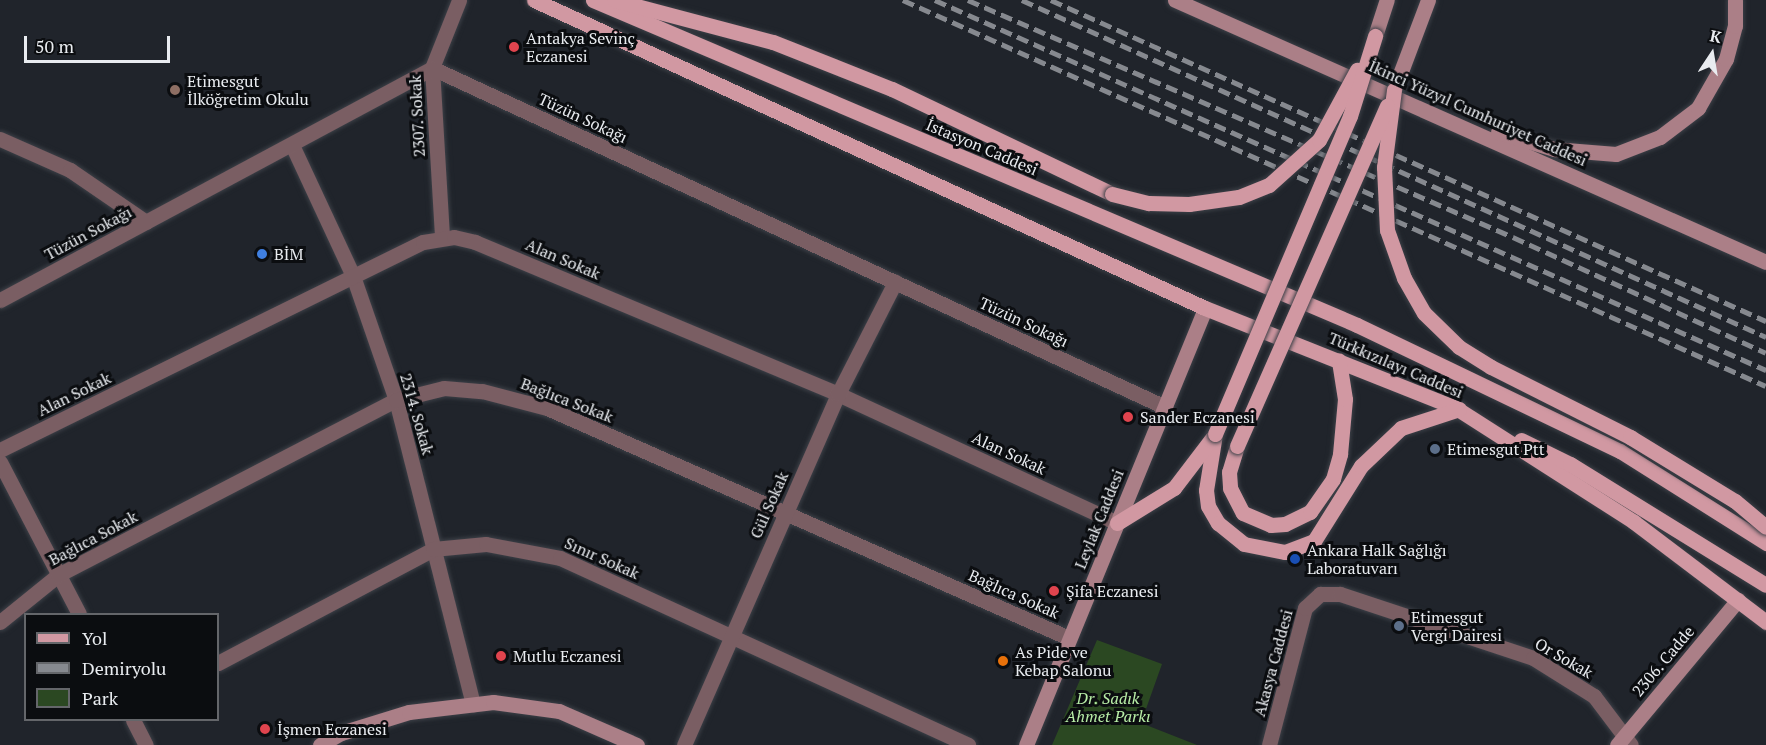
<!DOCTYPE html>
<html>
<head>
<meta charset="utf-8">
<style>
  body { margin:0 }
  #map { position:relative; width:1766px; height:745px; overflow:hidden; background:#20242b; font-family:"PT Serif",serif }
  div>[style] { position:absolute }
  .green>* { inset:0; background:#2b4822 }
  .roads { filter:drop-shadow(0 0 2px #3c4047) drop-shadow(0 0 2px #3c4047) }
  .street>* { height:15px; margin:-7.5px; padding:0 7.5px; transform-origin:7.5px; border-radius:7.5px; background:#7a5e63 }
  .secondary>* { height:15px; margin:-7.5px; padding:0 7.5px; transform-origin:7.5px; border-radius:7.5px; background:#ab7f87 }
  .primary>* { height:15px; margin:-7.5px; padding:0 7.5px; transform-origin:7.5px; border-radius:7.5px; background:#d198a2 }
  .rail>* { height:4.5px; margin-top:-2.25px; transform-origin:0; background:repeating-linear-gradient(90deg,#86898f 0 12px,transparent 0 18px) }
  .bridges { filter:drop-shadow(0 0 2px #3c4047) drop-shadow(0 0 2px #3c4047) }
  .primary-bridge>* { height:15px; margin:-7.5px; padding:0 7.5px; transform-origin:7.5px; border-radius:7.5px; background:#d198a2 }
  .dots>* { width:16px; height:16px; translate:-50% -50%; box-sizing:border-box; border:3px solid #0b0d10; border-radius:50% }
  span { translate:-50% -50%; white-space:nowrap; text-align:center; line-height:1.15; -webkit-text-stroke:6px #0b0d10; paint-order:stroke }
  .poi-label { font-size:16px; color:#e9ecf0 }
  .left { translate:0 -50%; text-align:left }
  .street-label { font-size:16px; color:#e9ecf0 }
  .park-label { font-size:16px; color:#b8eea7; font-style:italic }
  .legend { position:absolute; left:24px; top:613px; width:195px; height:108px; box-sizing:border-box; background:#0b0d10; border:2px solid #64666a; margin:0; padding:8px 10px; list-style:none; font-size:18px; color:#e9ecf0 }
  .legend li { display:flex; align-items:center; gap:12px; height:30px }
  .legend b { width:30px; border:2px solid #64666a }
  .north { position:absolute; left:1682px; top:24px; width:60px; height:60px; -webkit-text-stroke:4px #0b0d10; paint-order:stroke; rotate:12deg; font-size:16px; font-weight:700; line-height:24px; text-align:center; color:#e9ecf0 }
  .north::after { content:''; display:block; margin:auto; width:21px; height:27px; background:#e9ecf0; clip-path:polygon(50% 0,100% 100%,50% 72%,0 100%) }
  .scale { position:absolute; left:24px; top:36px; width:146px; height:27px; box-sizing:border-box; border:3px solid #e9ecf0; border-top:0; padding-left:8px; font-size:18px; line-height:21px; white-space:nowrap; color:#e9ecf0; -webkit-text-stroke:4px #0b0d10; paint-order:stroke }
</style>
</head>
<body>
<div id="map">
  <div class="green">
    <i style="clip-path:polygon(1097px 640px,1162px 664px,1141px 723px,1197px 745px,1052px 745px)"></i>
  </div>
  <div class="roads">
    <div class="street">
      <i style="left:0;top:139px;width:77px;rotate:23.9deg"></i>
      <i style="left:70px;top:170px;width:92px;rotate:34.4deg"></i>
      <i style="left:292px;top:145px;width:145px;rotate:65deg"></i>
      <i style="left:353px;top:276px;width:131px;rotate:70.9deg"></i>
      <i style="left:396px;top:400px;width:314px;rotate:75.8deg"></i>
      <i style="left:442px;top:236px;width:168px;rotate:-93.4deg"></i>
      <i style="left:432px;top:68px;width:73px;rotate:-68.3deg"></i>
      <i style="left:0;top:300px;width:490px;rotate:-28.2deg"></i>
      <i style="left:432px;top:68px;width:808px;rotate:24.82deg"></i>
      <i style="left:0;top:450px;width:471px;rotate:-26.2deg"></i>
      <i style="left:423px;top:242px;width:31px;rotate:-9deg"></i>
      <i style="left:454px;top:237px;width:22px;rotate:13deg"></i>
      <i style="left:475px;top:242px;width:394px;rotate:22.7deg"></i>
      <i style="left:838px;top:394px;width:307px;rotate:24.8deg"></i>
      <i style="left:0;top:462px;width:171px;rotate:62.5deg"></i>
      <i style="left:0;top:622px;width:75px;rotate:-39deg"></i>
      <i style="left:58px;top:575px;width:381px;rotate:-27.4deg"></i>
      <i style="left:396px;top:400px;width:49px;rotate:-14deg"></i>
      <i style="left:444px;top:388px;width:38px;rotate:5deg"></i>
      <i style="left:482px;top:391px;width:67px;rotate:14.7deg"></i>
      <i style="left:547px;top:408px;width:570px;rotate:23.78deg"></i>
      <i style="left:218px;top:663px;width:243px;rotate:-27.9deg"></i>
      <i style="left:433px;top:549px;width:53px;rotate:-5.4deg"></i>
      <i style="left:486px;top:544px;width:75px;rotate:10.7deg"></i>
      <i style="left:560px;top:558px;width:449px;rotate:24.6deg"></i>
      <i style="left:133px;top:720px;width:28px;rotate:63deg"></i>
      <i style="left:684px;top:745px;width:383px;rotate:-66.3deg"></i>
      <i style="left:838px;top:394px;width:126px;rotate:-63deg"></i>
      <i style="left:1269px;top:745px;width:142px;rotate:-75.3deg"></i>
      <i style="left:1305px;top:608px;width:21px;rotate:-43deg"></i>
      <i style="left:1320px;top:594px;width:20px"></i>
      <i style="left:1340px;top:594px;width:203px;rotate:18.3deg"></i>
      <i style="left:1533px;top:658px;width:72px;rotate:31.9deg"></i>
      <i style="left:1594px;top:696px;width:61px;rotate:52.9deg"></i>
    </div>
    <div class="secondary">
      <i style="left:1175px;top:0;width:646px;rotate:23.91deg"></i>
      <i style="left:1375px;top:36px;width:38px;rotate:-72deg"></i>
      <i style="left:1394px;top:90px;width:96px;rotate:-69.3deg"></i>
      <i style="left:1498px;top:132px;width:59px;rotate:16.9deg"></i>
      <i style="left:1554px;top:149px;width:62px;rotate:4.6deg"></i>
      <i style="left:1616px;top:154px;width:47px;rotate:-21.1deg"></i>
      <i style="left:1660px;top:137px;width:48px;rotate:-37.3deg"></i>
      <i style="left:1698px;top:108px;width:56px;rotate:-60.3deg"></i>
      <i style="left:1726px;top:59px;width:34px;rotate:-75deg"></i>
      <i style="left:1735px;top:26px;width:26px;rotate:-90deg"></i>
      <i style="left:320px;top:745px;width:24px;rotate:-30deg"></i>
      <i style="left:341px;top:733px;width:71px;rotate:-17.2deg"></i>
      <i style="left:409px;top:712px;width:85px;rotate:-6.8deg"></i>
      <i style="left:493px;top:702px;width:67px;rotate:7.8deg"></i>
      <i style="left:559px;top:711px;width:85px;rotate:23.6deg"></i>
      <i style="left:1026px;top:745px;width:472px;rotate:-67.7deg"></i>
      <i style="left:1617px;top:745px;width:189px;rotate:-50.2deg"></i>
    </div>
    <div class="primary">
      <i style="left:534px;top:0;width:738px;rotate:24.66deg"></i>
      <i style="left:1205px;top:308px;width:270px;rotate:21.7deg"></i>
      <i style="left:1456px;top:408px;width:211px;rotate:32.6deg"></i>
      <i style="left:1634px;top:522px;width:166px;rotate:37.1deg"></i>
      <i style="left:593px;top:0;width:830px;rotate:23.04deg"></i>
      <i style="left:1357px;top:325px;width:292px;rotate:25.6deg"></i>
      <i style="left:1620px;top:451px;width:173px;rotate:32.2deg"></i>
      <i style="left:614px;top:0;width:164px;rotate:14.8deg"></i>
      <i style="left:773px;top:42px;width:128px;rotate:21.6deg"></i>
      <i style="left:892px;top:89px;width:244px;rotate:25.5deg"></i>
      <i style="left:1215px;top:434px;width:57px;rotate:99.1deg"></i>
      <i style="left:1206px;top:490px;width:16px;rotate:83deg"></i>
      <i style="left:1208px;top:506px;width:20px;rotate:60deg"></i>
      <i style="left:1218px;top:523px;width:33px;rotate:39deg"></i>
      <i style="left:1244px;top:544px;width:42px;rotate:11deg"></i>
      <i style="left:1285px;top:552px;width:31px;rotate:-21deg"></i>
      <i style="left:1314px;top:541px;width:89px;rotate:-57.9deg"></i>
      <i style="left:1361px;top:466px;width:55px;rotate:-43.5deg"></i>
      <i style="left:1401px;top:428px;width:61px;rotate:-18.1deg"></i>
      <i style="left:1521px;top:440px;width:55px;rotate:26.1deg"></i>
      <i style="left:1570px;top:464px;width:230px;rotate:31.7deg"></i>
      <i style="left:1237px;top:446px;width:27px;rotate:107deg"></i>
      <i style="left:1229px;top:472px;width:16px;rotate:86deg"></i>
      <i style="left:1230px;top:488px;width:28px;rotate:63deg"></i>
      <i style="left:1243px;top:513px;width:30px;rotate:23deg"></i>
      <i style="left:1271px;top:525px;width:14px;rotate:-4deg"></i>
      <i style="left:1285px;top:524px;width:28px;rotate:-26deg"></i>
      <i style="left:1310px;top:512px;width:40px;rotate:-55.1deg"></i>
      <i style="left:1333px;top:479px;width:26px;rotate:-74deg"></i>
      <i style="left:1340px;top:454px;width:55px;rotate:-84.8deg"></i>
      <i style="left:1345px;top:399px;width:39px;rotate:-99deg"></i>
      <i style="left:1117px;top:523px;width:67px;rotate:-31.6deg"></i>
      <i style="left:1174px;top:488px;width:64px;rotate:-52.6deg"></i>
    </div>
  </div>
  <div class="rail">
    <i style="left:903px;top:0;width:945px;rotate:24.1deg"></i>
    <i style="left:935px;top:0;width:910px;rotate:24deg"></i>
    <i style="left:968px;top:0;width:594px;rotate:23.5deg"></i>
    <i style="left:1513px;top:237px;width:278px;rotate:24.6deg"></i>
    <i style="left:1022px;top:0;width:817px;rotate:24.37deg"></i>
    <i style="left:1051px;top:0;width:784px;rotate:24.18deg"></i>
  </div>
  <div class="bridges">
    <div class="primary-bridge">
      <i style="left:1394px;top:90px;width:78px;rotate:97.4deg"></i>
      <i style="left:1384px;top:167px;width:63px;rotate:87.3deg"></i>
      <i style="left:1387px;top:230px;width:51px;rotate:70.5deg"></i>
      <i style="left:1404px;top:278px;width:40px;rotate:60.3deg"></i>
      <i style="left:1424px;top:313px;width:49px;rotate:44.2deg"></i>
      <i style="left:1459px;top:347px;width:38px;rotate:32deg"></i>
      <i style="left:1491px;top:367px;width:156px;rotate:26.7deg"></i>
      <i style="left:1630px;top:437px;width:123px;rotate:31.4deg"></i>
      <i style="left:1735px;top:501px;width:40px;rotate:40deg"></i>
      <i style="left:1112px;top:194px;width:38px;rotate:14deg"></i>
      <i style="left:1149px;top:203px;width:40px;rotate:1.4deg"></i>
      <i style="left:1189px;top:204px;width:50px;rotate:-8deg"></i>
      <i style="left:1239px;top:197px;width:32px;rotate:-22deg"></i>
      <i style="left:1269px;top:185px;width:67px;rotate:-42deg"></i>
      <i style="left:1319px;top:140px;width:80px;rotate:-61.5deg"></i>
      <i style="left:1215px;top:434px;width:345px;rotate:-67deg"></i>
      <i style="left:1350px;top:116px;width:84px;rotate:-72.6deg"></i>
      <i style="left:1237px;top:446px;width:372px;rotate:-66.2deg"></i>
    </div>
  </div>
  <div class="dots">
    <i style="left:514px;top:47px;background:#e0444e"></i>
    <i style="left:175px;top:90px;background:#8d6e63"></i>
    <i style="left:262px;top:254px;background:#3f7fe0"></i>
    <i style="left:1128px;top:417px;background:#e0444e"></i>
    <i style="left:1435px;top:449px;background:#5c6f8a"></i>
    <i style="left:1295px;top:559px;background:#1a4fb4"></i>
    <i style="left:1054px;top:591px;background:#e0444e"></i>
    <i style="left:1399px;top:626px;background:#5c6f8a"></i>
    <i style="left:501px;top:656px;background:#e0444e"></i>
    <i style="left:1003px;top:661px;background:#e8710a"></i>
    <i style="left:265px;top:729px;background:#e0444e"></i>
  </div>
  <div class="poi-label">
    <span class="left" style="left:526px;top:47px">Antakya Sevinç<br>Eczanesi</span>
    <span class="left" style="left:187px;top:90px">Etimesgut<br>İlköğretim Okulu</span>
    <span class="left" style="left:274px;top:254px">BİM</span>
    <span class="left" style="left:1140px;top:417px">Sander Eczanesi</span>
    <span class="left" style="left:1447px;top:449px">Etimesgut Ptt</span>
    <span class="left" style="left:1307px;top:559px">Ankara Halk Sağlığı<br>Laboratuvarı</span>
    <span class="left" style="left:1066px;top:591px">Şifa Eczanesi</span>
    <span class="left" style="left:1411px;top:626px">Etimesgut<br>Vergi Dairesi</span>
    <span class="left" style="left:1015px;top:661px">As Pide ve<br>Kebap Salonu</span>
    <span class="left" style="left:513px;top:656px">Mutlu Eczanesi</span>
    <span class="left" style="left:277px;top:729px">İşmen Eczanesi</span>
  </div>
  <div class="street-label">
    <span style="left:1478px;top:113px;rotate:24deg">İkinci Yüzyıl Cumhuriyet Caddesi</span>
    <span style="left:417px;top:116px;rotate:-93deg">2307. Sokak</span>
    <span style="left:583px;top:118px;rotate:25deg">Tüzün Sokağı</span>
    <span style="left:982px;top:147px;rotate:23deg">İstasyon Caddesi</span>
    <span style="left:88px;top:233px;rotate:-28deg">Tüzün Sokağı</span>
    <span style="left:563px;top:259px;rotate:23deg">Alan Sokak</span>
    <span style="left:1024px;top:322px;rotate:25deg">Tüzün Sokağı</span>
    <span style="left:1396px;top:365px;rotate:23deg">Türkkızılayı Caddesi</span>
    <span style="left:74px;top:394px;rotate:-26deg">Alan Sokak</span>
    <span style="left:567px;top:400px;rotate:21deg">Bağlıca Sokak</span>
    <span style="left:417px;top:414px;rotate:74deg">2314. Sokak</span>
    <span style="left:1009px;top:453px;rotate:25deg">Alan Sokak</span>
    <span style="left:769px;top:505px;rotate:-66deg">Gül Sokak</span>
    <span style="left:1099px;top:519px;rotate:-68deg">Leylak Caddesi</span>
    <span style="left:93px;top:538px;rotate:-28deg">Bağlıca Sokak</span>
    <span style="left:602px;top:558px;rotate:24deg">Sınır Sokak</span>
    <span style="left:1014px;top:594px;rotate:24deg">Bağlıca Sokak</span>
    <span style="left:1564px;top:658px;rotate:30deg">Or Sokak</span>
    <span style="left:1663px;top:661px;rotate:-50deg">2306. Cadde</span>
    <span style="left:1273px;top:663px;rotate:-75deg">Akasya Caddesi</span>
  </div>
  <div class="park-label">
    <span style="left:1108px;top:707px">Dr. Sadık<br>Ahmet Parkı</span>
  </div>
  <ul class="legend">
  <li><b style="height:8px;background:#d198a2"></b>Yol</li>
  <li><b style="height:8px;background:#86898f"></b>Demiryolu</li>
  <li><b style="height:16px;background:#2b4822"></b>Park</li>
  </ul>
  <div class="north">K</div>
  <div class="scale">50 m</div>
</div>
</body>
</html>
